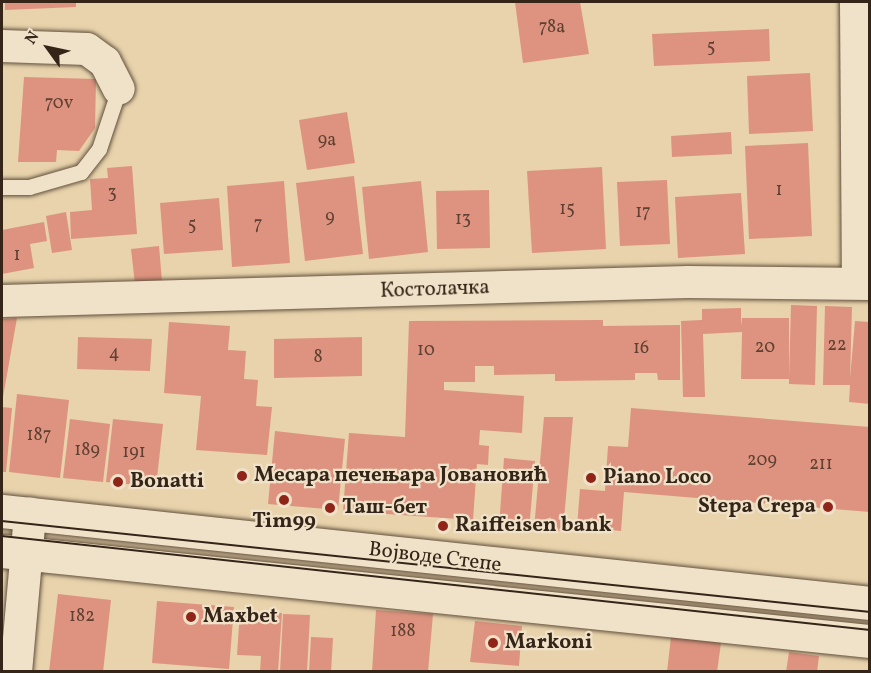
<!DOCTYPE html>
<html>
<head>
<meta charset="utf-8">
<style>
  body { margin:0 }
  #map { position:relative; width:871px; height:673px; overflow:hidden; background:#e8d3ac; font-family:Vollkorn,serif }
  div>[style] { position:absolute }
  .building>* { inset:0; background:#dd937f }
  .roads { filter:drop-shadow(0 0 2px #62503d) drop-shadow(0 0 2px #62503d) }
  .service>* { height:15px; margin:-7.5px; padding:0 7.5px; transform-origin:7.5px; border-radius:7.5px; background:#f0e2c9 }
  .minor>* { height:32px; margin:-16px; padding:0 16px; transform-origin:16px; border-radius:16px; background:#f0e2c9 }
  .secondary>* { height:33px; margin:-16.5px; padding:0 16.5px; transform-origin:16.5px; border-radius:16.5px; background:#f0e2c9 }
  .tram>* { height:1.5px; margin:-0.75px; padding:0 0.75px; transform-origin:0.75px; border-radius:0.75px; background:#352518 }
  .dots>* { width:16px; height:16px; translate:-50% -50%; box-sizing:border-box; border:3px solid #f0e2c9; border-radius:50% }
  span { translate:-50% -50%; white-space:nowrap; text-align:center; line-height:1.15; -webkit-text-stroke:4.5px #f0e2c9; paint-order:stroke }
  .number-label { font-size:18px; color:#5f4032 }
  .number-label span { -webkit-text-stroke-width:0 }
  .street-label { font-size:21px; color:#352518 }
  .poi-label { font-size:21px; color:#352518; font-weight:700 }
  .left { translate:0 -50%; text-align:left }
  .right { translate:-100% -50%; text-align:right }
  .frame { position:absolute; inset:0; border:3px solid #352518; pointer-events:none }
  .north { position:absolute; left:18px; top:18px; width:60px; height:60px; -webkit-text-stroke:4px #f0e2c9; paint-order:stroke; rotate:303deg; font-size:16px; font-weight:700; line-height:24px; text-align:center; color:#352518 }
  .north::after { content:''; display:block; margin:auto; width:21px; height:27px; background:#352518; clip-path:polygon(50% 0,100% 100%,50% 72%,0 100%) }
</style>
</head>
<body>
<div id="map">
  <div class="building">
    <i style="clip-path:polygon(5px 2px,76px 2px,76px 7px,5px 10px)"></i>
    <i style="clip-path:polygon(515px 2px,580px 2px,589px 54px,523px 63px)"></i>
    <i style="clip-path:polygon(769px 29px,770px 61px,654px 66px,652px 34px)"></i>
    <i style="clip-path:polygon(810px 73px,813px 131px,749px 134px,747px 76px)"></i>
    <i style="clip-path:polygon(24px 77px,96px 79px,95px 128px,79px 151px,57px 150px,56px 162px,18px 162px)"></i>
    <i style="clip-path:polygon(347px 112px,355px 163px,307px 170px,299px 120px)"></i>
    <i style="clip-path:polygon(731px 132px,732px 154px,672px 157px,671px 136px)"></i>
    <i style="clip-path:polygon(808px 143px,812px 236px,749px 239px,745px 146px)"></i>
    <i style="clip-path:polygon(132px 166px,137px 234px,71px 239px,70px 212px,92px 210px,90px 179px,108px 178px,107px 168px)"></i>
    <i style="clip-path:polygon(602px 167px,606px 249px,532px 253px,527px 171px)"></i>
    <i style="clip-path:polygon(354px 176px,363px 254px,305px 261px,296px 183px)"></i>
    <i style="clip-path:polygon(667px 180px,670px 244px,620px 246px,617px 182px)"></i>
    <i style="clip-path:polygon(284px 181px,290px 263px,232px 267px,227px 186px)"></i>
    <i style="clip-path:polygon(421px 181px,428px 252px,369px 259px,362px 187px)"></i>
    <i style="clip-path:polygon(489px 190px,490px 248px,437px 249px,436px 191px)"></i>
    <i style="clip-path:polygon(741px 193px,745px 254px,678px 258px,675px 197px)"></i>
    <i style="clip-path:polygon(219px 198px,223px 250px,164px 254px,160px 203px)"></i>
    <i style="clip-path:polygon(66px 212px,72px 250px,52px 253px,46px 216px)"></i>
    <i style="clip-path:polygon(44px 222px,47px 241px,30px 244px,34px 268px,2px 274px,2px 230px)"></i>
    <i style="clip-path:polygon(159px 246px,162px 281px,135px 284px,131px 249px)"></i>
    <i style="clip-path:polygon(791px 305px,817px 306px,815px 385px,789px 384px,789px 379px,741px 379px,742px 332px,703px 334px,705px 397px,683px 397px,681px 321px,702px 320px,702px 309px,741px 308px,741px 326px,742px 318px,789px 318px,789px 377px)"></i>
    <i style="clip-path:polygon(825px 306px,852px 307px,850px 379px,855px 321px,870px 322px,870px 404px,849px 402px,850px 385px,823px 385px)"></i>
    <i style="clip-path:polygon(17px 318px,3px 397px,2px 397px,2px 319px)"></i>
    <i style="clip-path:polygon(603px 320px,603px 326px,680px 325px,680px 380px,658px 380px,657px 373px,635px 373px,635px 380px,555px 381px,555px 374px,494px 375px,494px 366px,475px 366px,475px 382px,444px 382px,444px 390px,524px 396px,522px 433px,480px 430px,479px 445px,489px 446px,488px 465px,477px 464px,473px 520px,343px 511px,349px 433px,405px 437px,409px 321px)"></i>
    <i style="clip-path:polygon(169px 322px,230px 326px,228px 350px,246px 351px,244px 379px,258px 380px,256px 406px,272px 407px,267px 455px,196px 450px,201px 396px,164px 393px)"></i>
    <i style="clip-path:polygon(78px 337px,152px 339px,150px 371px,77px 369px)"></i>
    <i style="clip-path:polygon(362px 337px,362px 376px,274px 378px,274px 339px)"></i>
    <i style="clip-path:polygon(17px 394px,69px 400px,60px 478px,9px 472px)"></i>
    <i style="clip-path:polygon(2px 407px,12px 408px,6px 472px,2px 472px)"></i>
    <i style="clip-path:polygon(631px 408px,870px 427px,870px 512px,624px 492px,621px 531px,577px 527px,580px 489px,605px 491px,608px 446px,628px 447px)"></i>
    <i style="clip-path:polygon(544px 417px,573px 417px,563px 531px,534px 529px)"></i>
    <i style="clip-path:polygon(70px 419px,110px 424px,103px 482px,63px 478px)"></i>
    <i style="clip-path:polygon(113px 419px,163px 424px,156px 487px,106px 482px)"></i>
    <i style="clip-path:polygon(275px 431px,345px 439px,338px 510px,268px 504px)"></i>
    <i style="clip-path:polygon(504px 458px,535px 461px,529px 530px,499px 527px)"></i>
    <i style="clip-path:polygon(58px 594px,111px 600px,103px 672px,49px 672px)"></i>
    <i style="clip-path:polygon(157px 601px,234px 607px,229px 669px,152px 663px)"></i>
    <i style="clip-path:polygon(376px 610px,433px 614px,428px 672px,372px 672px)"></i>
    <i style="clip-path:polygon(240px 611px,282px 613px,278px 672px,260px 672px,261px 656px,237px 655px)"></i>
    <i style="clip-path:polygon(283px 614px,310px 615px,307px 672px,280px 672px)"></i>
    <i style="clip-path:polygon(475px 621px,522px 626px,519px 666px,470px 662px)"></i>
    <i style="clip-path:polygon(311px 637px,333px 638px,331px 672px,309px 672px)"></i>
    <i style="clip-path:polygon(671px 637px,721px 643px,717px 672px,667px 672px)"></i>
    <i style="clip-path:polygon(789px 652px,819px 656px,817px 672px,786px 672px)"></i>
  </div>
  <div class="roads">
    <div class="service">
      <i style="left:2px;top:187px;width:27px"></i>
      <i style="left:29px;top:187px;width:54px;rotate:-16.1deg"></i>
      <i style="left:81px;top:172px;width:29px;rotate:-52deg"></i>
      <i style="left:99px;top:149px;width:63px;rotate:-71.6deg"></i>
    </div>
    <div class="minor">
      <i style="left:856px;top:2px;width:281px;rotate:89.6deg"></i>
      <i style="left:2px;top:46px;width:85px;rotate:2deg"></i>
      <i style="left:87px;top:49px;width:22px;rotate:36deg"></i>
      <i style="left:105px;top:62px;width:30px;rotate:63deg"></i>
      <i style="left:2px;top:301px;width:686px;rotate:-1.59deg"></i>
      <i style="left:688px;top:282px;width:182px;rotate:0.6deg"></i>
      <i style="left:16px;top:672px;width:159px;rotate:-84.9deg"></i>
    </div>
    <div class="secondary">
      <i style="left:2px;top:511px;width:873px;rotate:6.05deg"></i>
      <i style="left:2px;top:551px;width:873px;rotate:5.92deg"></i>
    </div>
  </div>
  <div class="tram">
    <i style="left:2px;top:521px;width:873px;rotate:5.98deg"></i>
    <i style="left:2px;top:536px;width:873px;rotate:6.18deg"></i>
  </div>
  <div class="dots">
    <i style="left:242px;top:476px;background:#8f2418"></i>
    <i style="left:591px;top:478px;background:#8f2418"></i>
    <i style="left:118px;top:482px;background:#8f2418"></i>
    <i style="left:284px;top:500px;background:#8f2418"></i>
    <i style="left:828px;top:507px;background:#8f2418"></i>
    <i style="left:330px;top:508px;background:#8f2418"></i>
    <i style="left:443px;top:526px;background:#8f2418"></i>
    <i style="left:191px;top:617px;background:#8f2418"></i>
    <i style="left:493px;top:643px;background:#8f2418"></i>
  </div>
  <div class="number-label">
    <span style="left:552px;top:28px">78a</span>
    <span style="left:711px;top:48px">5</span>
    <span style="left:59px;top:104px">70v</span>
    <span style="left:327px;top:141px">9a</span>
    <span style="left:779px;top:191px">1</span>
    <span style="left:112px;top:194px">3</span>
    <span style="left:567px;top:210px">15</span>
    <span style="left:643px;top:213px">17</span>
    <span style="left:330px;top:218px">9</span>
    <span style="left:463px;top:220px">13</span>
    <span style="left:258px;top:225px">7</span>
    <span style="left:192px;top:226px">5</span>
    <span style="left:17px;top:256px">1</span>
    <span style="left:837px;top:346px">22</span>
    <span style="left:765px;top:348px">20</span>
    <span style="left:641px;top:349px">16</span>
    <span style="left:426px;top:351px">10</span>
    <span style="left:114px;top:354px">4</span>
    <span style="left:318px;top:358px">8</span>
    <span style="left:39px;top:436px">187</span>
    <span style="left:87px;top:451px">189</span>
    <span style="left:134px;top:453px">191</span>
    <span style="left:762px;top:461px">209</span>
    <span style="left:821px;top:465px">211</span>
    <span style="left:82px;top:617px">182</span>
    <span style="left:403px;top:632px">188</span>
  </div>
  <div class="street-label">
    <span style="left:435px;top:290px;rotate:-2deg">Костолачка</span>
    <span style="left:435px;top:558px;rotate:7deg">Војводе Степе</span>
  </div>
  <div class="poi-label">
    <span class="left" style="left:254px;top:476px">Месара печењара Јовановић</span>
    <span class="left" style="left:603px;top:478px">Piano Loco</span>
    <span class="left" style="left:130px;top:482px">Bonatti</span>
    <span class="right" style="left:816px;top:507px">Stepa Crepa</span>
    <span class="left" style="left:342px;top:508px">Таш-бет</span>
    <span style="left:284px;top:522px">Tim99</span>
    <span class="left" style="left:455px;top:526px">Raiffeisen bank</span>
    <span class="left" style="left:203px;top:617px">Maxbet</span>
    <span class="left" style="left:505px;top:643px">Markoni</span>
  </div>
  <div class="frame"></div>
  <div class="north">N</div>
</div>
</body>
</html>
